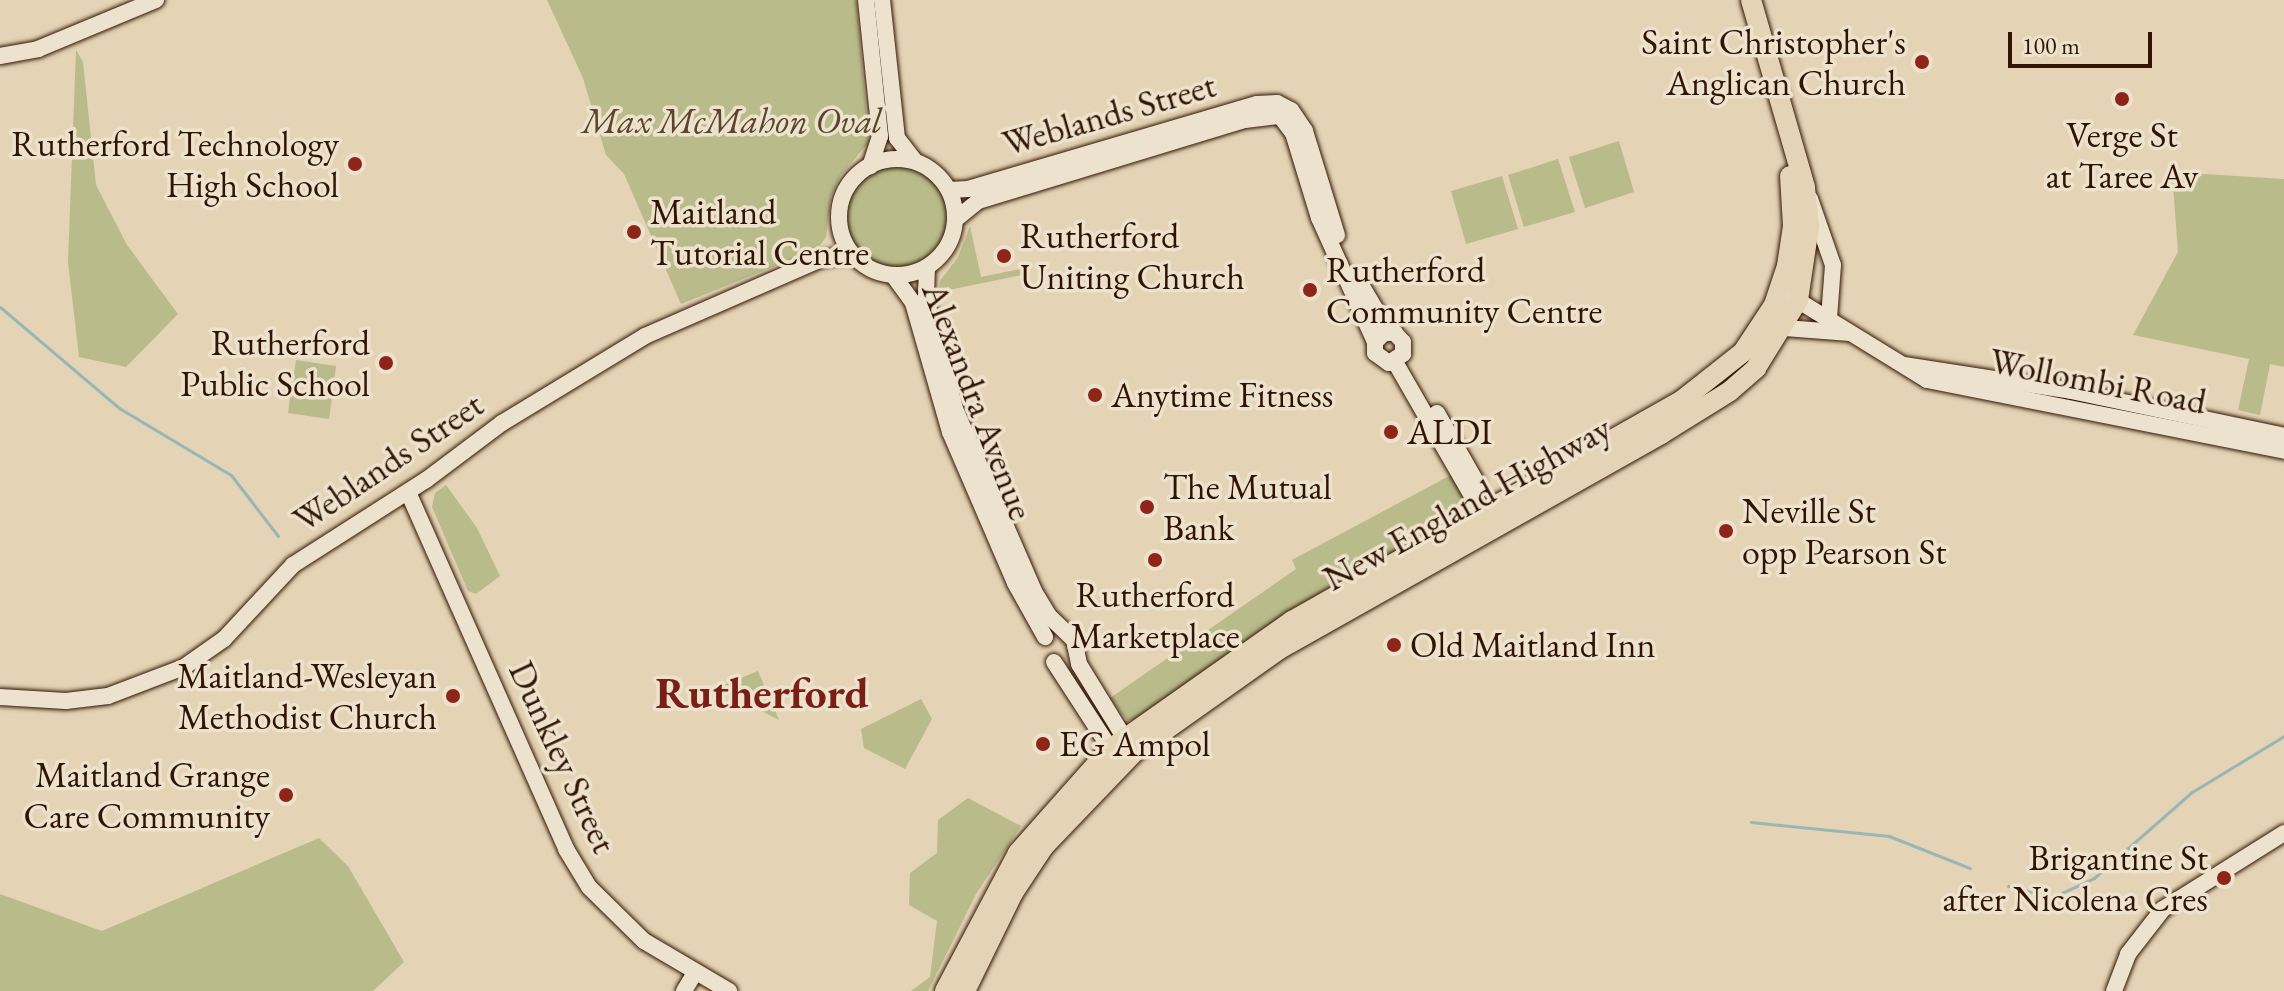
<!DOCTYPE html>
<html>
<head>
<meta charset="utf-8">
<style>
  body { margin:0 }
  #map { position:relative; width:2284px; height:991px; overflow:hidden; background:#e4d3b4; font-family:"EB Garamond",serif }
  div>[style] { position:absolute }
  .green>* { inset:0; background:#b9bb8a }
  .round { border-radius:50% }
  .stream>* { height:3px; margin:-1.5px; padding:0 1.5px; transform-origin:1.5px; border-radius:1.5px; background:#98b6b5 }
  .roads { filter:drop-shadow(0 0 2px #311502) drop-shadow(0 0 2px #311502) }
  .secondary>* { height:16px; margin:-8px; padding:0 8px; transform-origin:8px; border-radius:8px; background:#ede2ce }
  .secondary>.ring { margin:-8px; padding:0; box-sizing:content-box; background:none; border:16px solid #ede2ce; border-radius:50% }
  .highway>* { height:20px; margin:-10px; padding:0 10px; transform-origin:10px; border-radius:10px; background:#e4d3b4 }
  .dots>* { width:22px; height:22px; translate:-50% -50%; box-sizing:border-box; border:4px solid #ede2ce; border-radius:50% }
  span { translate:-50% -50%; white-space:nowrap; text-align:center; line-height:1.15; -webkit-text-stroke:7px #ede2ce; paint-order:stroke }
  .poi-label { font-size:36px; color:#311502 }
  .right { translate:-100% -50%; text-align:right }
  .left { translate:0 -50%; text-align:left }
  .street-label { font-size:36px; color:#311502 }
  .park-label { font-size:36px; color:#5a472b; font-style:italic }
  .district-label { font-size:44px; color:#7a1f14; font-weight:700 }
  .scale { position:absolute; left:2008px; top:32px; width:144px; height:36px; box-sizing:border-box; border:4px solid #311502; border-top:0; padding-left:10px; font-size:24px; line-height:28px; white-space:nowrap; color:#311502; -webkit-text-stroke:6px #ede2ce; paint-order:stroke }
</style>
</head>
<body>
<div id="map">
  <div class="green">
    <i style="clip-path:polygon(547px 0,856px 0,869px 142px,841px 175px,831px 196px,826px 237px,817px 249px,681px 304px,624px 174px,606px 155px,583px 78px)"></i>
    <i style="clip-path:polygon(76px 50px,83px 62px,96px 185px,127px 245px,178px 314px,126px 367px,79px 357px,68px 262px)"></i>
    <i style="clip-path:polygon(1619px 141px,1634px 192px,1585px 208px,1569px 157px)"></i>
    <i style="clip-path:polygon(1558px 159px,1575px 212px,1524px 227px,1508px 175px)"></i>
    <i class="round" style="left:845px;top:167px;width:104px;height:104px"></i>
    <i style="clip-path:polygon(2172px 172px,2284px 179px,2284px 367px,2270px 364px,2260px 415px,2238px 410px,2249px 359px,2133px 335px,2178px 252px)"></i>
    <i style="clip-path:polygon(1502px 176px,1518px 229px,1466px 244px,1451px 191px)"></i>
    <i style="clip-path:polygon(970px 226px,981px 277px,1021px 269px,1022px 275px,939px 292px,940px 281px,958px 257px)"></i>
    <i style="clip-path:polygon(296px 360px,336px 366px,333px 388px,293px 382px)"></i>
    <i style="clip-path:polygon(291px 391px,332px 397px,329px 419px,288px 413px)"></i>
    <i style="clip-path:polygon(1451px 475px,1469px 504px,1468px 513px,1322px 592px,1135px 720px,1127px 720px,1110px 698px,1296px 569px,1292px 560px)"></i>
    <i style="clip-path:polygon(446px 485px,477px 528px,500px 576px,476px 594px,468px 591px,432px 507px,435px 493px)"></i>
    <i style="clip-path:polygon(758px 671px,779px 720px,716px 688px)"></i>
    <i style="clip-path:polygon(921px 699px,932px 719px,905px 769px,864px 748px,861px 729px)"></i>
    <i style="clip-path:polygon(968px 798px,1021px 826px,976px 894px,928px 991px,911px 991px,930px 977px,937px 921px,909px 905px,910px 873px,937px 853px,938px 820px)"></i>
    <i style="clip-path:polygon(319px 838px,348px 866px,404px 962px,373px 991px,0 991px,0 894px,102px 931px)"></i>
  </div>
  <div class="stream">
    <i style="left:0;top:307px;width:156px;rotate:40.3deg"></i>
    <i style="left:119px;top:408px;width:131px;rotate:30.9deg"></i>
    <i style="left:231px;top:475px;width:77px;rotate:52.4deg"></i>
    <i style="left:1751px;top:822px;width:139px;rotate:5.8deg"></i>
    <i style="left:1889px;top:836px;width:87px;rotate:21.6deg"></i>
    <i style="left:2008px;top:886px;width:46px;rotate:13.7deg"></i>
    <i style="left:2053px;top:897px;width:45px;rotate:-24.9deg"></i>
    <i style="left:2094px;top:878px;width:130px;rotate:-41.3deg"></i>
    <i style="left:2192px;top:792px;width:108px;rotate:-31.3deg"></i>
  </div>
  <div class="roads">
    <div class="secondary">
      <i style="left:866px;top:0;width:137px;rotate:84.1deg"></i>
      <i style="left:880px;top:136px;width:32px;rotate:108deg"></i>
      <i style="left:882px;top:0;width:139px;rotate:83.8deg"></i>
      <i style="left:897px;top:138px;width:29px;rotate:52deg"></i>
      <i style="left:0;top:56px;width:39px;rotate:-10deg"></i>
      <i style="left:38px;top:49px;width:128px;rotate:-22.6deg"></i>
      <i class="ring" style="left:839px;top:159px;width:100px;height:100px"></i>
      <i style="left:949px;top:190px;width:19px;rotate:-3deg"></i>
      <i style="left:968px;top:189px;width:301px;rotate:-16.4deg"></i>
      <i style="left:1257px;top:104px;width:20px;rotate:-3deg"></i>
      <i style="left:1277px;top:103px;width:16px;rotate:27deg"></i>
      <i style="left:1291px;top:110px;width:25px;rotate:56deg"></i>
      <i style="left:1305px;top:131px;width:109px;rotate:72.9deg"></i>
      <i style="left:1810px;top:199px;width:70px;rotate:70.8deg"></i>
      <i style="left:1833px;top:265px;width:53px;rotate:94.3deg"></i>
      <i style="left:956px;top:219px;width:28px;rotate:-39deg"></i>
      <i style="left:978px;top:201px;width:279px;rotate:-16.9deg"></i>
      <i style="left:1245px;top:120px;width:35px;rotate:-7deg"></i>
      <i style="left:1280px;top:116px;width:21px;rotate:53deg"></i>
      <i style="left:1293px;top:133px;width:89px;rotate:73deg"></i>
      <i style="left:1319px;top:218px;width:136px;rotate:65.7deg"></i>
      <i style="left:1375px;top:342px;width:11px;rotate:90deg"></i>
      <i style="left:1375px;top:353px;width:17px;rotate:36deg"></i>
      <i style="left:1389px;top:363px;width:17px;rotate:-33deg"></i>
      <i style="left:1403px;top:354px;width:12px;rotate:-90deg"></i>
      <i style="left:1403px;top:342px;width:12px;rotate:-132deg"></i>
      <i style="left:1395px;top:333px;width:11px;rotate:180deg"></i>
      <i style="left:1384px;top:333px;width:13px;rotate:135deg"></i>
      <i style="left:927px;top:267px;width:32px;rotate:92deg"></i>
      <i style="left:926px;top:299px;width:114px;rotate:75.2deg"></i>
      <i style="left:955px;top:409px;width:198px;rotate:66.5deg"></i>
      <i style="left:1034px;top:591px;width:29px;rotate:59deg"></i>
      <i style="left:1049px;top:616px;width:35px;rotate:44deg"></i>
      <i style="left:1074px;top:640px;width:25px;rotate:78deg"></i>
      <i style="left:1079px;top:664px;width:97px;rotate:58.4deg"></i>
      <i style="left:893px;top:275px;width:34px;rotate:54deg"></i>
      <i style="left:913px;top:303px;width:134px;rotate:74deg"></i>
      <i style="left:950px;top:432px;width:164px;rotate:66.7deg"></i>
      <i style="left:1015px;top:583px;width:62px;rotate:60.9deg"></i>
      <i style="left:1363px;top:288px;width:51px;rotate:59.4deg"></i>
      <i style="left:1789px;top:295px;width:162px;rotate:31.6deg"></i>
      <i style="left:1927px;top:380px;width:364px;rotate:11.2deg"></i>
      <i style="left:1785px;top:328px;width:65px;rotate:4.4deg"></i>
      <i style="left:1395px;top:362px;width:160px;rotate:60.1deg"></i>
      <i style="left:1475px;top:501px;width:24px;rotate:45deg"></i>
      <i style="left:1904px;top:365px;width:169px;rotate:8.8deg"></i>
      <i style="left:2071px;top:391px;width:218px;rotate:11.9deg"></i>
      <i style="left:1437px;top:413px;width:81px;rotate:60.3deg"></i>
      <i style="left:408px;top:492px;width:390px;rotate:66.1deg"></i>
      <i style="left:566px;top:849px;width:44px;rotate:58.8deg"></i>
      <i style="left:589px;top:887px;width:77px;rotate:44.5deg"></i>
      <i style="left:644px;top:941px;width:99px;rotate:30.5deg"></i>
      <i style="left:1054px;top:662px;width:112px;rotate:57deg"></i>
      <i style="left:0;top:697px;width:66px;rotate:3.5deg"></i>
      <i style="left:66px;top:701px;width:42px;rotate:-6.8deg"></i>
      <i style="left:108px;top:696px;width:81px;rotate:-20.9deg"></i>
      <i style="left:184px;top:667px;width:49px;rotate:-35deg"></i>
      <i style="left:224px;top:639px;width:101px;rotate:-47deg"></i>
      <i style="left:293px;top:565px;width:158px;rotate:-32.6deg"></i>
      <i style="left:426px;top:480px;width:95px;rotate:-36.9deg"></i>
      <i style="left:502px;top:423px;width:167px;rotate:-31.3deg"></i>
      <i style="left:645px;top:336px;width:192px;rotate:-23.6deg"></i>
      <i style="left:821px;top:259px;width:31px;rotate:-9deg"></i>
      <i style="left:684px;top:991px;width:21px;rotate:-59deg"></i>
      <i style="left:2114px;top:991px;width:40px;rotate:-69deg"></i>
      <i style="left:2128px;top:954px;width:57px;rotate:-52.1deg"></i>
      <i style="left:2163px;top:909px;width:143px;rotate:-32.1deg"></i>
    </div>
    <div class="highway">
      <i style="left:945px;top:991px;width:156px;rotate:-62.1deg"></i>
      <i style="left:1018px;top:853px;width:137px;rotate:-48.5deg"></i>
      <i style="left:1109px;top:750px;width:224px;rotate:-35.2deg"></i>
      <i style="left:1292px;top:621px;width:447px;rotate:-29.5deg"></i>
      <i style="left:1681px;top:401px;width:79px;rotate:-38.3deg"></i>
      <i style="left:1743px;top:352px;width:56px;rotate:-56.6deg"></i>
      <i style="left:1774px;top:305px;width:41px;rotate:-71.6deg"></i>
      <i style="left:1787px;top:266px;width:40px;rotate:-81.5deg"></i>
      <i style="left:1793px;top:226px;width:50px;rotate:-93.4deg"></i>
      <i style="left:965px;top:991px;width:109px;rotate:-63.9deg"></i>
      <i style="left:1013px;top:893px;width:56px;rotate:-56.6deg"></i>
      <i style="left:1044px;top:846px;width:130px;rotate:-46.2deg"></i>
      <i style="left:1134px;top:752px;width:176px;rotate:-35.3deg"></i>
      <i style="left:1278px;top:650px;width:440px;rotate:-29.4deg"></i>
      <i style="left:1661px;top:434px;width:81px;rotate:-31.9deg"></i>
      <i style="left:1730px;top:391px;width:35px;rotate:-41deg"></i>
      <i style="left:1756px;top:368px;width:80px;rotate:-58.3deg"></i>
      <i style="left:1798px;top:300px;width:75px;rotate:-81.5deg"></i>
      <i style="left:1809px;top:226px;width:39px;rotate:-96deg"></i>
      <i style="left:1805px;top:187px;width:195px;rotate:-106.1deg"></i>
    </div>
  </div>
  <div class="dots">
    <i style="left:1922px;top:62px;background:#8f2418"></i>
    <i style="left:2122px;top:99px;background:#8f2418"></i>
    <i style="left:355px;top:164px;background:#8f2418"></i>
    <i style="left:634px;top:232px;background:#8f2418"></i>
    <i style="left:1004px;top:256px;background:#8f2418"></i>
    <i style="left:1310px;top:290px;background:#8f2418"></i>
    <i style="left:386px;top:363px;background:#8f2418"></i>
    <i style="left:1095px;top:395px;background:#8f2418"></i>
    <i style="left:1391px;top:432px;background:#8f2418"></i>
    <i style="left:1147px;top:507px;background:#8f2418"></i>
    <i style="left:1726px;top:531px;background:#8f2418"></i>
    <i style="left:1155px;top:560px;background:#8f2418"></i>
    <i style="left:1394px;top:645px;background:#8f2418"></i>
    <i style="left:453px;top:696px;background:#8f2418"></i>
    <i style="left:1043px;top:744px;background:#8f2418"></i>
    <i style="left:286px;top:795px;background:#8f2418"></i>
    <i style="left:2224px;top:878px;background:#8f2418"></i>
  </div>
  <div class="poi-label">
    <span class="right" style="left:1906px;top:62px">Saint Christopher's<br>Anglican Church</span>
    <span style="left:2122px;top:155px">Verge St<br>at Taree Av</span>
    <span class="right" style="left:339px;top:164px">Rutherford Technology<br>High School</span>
    <span class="left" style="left:650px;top:232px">Maitland<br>Tutorial Centre</span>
    <span class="left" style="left:1020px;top:256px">Rutherford<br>Uniting Church</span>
    <span class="left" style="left:1326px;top:290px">Rutherford<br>Community Centre</span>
    <span class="right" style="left:370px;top:363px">Rutherford<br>Public School</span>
    <span class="left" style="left:1111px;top:395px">Anytime Fitness</span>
    <span class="left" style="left:1407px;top:432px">ALDI</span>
    <span class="left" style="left:1163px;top:507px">The Mutual<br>Bank</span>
    <span class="left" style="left:1742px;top:531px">Neville St<br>opp Pearson St</span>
    <span style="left:1155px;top:615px">Rutherford<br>Marketplace</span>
    <span class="left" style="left:1410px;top:645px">Old Maitland Inn</span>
    <span class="right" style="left:437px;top:696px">Maitland-Wesleyan<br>Methodist Church</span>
    <span class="left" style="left:1059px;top:744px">EG Ampol</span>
    <span class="right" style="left:270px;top:795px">Maitland Grange<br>Care Community</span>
    <span class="right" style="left:2208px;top:878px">Brigantine St<br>after Nicolena Cres</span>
  </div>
  <div class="street-label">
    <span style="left:1109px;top:114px;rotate:-16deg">Weblands Street</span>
    <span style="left:2098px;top:381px;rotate:11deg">Wollombi Road</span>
    <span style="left:978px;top:401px;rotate:69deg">Alexandra Avenue</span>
    <span style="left:388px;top:462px;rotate:-34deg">Weblands Street</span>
    <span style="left:1467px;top:503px;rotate:-29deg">New England Highway</span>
    <span style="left:563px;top:757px;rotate:65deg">Dunkley Street</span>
  </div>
  <div class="park-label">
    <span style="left:732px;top:121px">Max McMahon Oval</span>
  </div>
  <div class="district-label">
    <span style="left:762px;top:693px">Rutherford</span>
  </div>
  <div class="scale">100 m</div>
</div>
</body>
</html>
